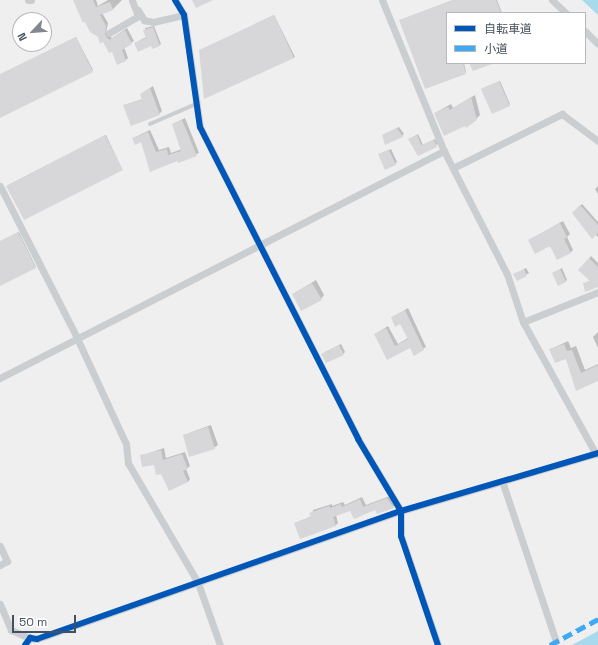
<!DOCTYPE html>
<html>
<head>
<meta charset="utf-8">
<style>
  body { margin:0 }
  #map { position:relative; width:598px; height:645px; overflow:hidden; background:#f0efef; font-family:"Space Grotesk","Noto Sans JP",sans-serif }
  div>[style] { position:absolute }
  .water>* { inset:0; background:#a9d9ed }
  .shadow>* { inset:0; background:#0003 }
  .building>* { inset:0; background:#d7d7d9 }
  .service>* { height:3.5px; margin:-1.75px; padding:0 1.75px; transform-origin:1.75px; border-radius:1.75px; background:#cbced0 }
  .minor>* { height:7px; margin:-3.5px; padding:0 3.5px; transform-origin:3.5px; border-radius:3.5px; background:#cbced0 }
  .quiet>* { height:5px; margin-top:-2.5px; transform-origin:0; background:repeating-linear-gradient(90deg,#3fa9f5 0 10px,transparent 0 15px) }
  .cycleway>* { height:6px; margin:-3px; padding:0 3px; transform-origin:3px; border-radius:3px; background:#0057b8 }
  span { translate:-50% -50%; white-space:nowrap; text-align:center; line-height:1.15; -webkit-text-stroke:3.5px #fff; paint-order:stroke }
  .legend { position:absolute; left:446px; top:12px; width:140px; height:52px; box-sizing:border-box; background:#fff; border:1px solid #b5b9be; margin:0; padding:5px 7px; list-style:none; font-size:12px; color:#46505c }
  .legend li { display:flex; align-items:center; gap:8px; height:20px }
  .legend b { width:20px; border:1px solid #b5b9be }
  .north { position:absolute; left:12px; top:12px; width:40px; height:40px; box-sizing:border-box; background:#fff; border:1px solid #b5b9be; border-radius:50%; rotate:244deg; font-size:11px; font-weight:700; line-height:16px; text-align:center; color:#46505c }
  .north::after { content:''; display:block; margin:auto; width:14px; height:18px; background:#82888f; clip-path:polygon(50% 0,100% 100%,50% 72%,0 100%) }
  .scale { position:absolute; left:12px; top:615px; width:64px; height:18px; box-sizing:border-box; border:2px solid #46505c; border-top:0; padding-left:5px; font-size:12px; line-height:14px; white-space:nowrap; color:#46505c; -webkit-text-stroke:3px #fff; paint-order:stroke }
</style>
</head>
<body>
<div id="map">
  <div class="water">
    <i style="clip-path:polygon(582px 0,598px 0,598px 15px)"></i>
    <i style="clip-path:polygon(598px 631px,598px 645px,572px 645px)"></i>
  </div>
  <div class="shadow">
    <i style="clip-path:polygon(74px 0,96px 0,98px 6px,108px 0,122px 0,113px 9px,102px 13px,108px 23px,106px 33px,112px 38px,127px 28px,134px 41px,124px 47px,128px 58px,126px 60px,99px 37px)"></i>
    <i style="clip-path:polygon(453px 0,497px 0,502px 13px,447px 13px,447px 63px,464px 63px,466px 72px,426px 88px,401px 20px)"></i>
    <i style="clip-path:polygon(274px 15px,295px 57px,205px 98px,201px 50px)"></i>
    <i style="clip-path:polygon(154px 26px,161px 44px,159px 45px,135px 43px,146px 37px,145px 28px)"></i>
    <i style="clip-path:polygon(76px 37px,93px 70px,0 117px,0 75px)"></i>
    <i style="clip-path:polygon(500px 81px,510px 104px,509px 105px,483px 88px)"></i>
    <i style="clip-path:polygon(153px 86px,162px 111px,159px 114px,124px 105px,143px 99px,141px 94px)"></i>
    <i style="clip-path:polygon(475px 95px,480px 115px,476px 119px,435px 113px,451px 104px,453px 108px)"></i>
    <i style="clip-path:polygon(185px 118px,199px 153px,151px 170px,141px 141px,133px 138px,150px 130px,159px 150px,169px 147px,171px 153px,182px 149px,173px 124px)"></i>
    <i style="clip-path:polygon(399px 127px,404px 134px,402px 136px,383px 135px)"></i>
    <i style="clip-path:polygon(418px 134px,423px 145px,435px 139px,438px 144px,418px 155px,411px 138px)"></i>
    <i style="clip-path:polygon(106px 135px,122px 169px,8px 185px)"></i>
    <i style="clip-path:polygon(391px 149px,397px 162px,395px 164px,379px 154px)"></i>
    <i style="clip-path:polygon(597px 187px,598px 187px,598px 194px,595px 189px)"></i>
    <i style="clip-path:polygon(582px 204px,598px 222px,598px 237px,573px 213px)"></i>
    <i style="clip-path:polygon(563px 221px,570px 234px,567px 237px,573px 250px,570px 253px,529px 240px)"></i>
    <i style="clip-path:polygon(19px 232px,36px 267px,0 285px,0 242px)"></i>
    <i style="clip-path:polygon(591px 256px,598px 263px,598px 287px,584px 284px,591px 280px,579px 270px)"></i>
    <i style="clip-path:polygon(526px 268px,529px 273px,517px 280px,517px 273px)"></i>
    <i style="clip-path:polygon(562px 268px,567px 280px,565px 282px,553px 273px)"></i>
    <i style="clip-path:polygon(316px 280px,324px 295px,321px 299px,293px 294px)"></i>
    <i style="clip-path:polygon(408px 308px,426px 347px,414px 354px,410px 347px,387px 358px,375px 334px,388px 326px,398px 344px,408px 338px,401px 323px,392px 318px)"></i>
    <i style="clip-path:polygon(598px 332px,598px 348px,593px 337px)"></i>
    <i style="clip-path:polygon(568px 341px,571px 348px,576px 346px,585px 370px,598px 364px,598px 380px,576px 389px,566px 358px,551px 349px)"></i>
    <i style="clip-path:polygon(341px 344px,345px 352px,343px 354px,325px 352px)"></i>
    <i style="clip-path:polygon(211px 425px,218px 445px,214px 448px,184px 435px)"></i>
    <i style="clip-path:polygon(164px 448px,166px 458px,185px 452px,190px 466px,186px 469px,190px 479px,188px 482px,161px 473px,155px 463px,141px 456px)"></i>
    <i style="clip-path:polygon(390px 496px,395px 505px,393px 507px,351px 510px,336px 515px,338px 523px,336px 525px,295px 523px,312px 516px,313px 510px,332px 504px,332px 506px,343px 502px,345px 505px,362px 497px,366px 505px)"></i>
  </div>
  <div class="building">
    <i style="clip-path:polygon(73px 0,93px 0,96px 7px,110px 2px,113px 10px,100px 15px,106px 26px,105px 35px,109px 40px,125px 30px,132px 44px,122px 50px,126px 61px,117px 65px,112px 52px,109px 53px,103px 42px,100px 44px,98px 37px,90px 32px,85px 22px,83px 23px)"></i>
    <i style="clip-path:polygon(192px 0,213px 0,196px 8px)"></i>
    <i style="clip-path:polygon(453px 0,496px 0,501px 13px,447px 13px,447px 63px,463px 63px,466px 74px,425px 89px,399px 20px)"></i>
    <i style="clip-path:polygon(274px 15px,294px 58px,204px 99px,199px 50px)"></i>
    <i style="clip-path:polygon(153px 27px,160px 46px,152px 49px,151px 46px,138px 52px,134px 43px,146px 38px,143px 30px)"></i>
    <i style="clip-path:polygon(76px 37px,93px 72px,0 118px,0 74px)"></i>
    <i style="clip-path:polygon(469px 63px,492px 63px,492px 64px,473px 71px)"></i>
    <i style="clip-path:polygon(499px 81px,510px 106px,492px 114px,481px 89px)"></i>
    <i style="clip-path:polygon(150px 88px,160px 115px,131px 126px,123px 105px,142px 100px,140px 94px)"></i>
    <i style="clip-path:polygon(471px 97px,477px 120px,466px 128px,465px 126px,444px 136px,434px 113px,448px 107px,450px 110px)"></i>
    <i style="clip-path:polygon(182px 120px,197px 156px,178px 163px,177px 161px,150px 172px,141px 142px,135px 145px,132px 138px,148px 132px,156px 152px,167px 149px,168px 155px,181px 151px,172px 124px)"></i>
    <i style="clip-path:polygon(397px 128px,403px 137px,385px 145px,382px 135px)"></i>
    <i style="clip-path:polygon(105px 135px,123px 170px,24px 220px,6px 186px)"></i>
    <i style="clip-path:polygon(417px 135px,421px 145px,434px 140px,437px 147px,418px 156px,408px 139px)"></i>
    <i style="clip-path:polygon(389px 150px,396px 165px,385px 170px,378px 154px)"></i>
    <i style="clip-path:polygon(580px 205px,598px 225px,598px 233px,592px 239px,572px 213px)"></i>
    <i style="clip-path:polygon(560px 223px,567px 237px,564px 239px,571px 253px,557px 260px,550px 246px,535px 254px,528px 240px)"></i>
    <i style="clip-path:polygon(18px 232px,36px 268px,0 286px,0 241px)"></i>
    <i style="clip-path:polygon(589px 258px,598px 267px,598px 287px,585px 292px,583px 283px,590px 281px,578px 270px)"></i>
    <i style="clip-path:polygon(524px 269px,527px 276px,517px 281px,513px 274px)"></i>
    <i style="clip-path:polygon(560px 269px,566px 282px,558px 286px,552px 273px)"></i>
    <i style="clip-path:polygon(312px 283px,322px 300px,301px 311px,292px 294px)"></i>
    <i style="clip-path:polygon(405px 310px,424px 350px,414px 356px,410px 348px,387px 360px,374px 334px,386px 328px,395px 346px,408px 339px,400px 324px,395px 327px,391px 317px)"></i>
    <i style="clip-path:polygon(564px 344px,567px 351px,572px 350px,581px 373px,598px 365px,598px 381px,576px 391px,566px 359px,555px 363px,549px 349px)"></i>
    <i style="clip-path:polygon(339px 345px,344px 355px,326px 363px,321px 354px)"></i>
    <i style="clip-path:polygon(208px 427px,215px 449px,189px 457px,183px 435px)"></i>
    <i style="clip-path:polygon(161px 450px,163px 460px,182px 454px,188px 469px,183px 471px,188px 482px,169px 491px,161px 474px,156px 475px,154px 465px,142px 467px,140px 455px)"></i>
    <i style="clip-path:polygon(387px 498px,394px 508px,377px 514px,375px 510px,354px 519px,350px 511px,333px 517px,336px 526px,300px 539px,294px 523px,311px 517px,309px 513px,329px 506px,330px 508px,341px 504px,342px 507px,360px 499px,363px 507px)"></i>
  </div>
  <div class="service">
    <i style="left:150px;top:124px;width:50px;rotate:-23.5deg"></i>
  </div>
  <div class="minor">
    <i style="left:28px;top:0;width:3px"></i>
    <i style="left:175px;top:0;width:17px;rotate:59deg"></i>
    <i style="left:184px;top:15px;width:113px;rotate:81.9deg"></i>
    <i style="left:200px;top:127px;width:350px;rotate:63.1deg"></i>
    <i style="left:358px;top:439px;width:84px;rotate:59.2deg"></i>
    <i style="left:401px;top:511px;width:25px;rotate:90deg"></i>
    <i style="left:401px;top:536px;width:115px;rotate:71.3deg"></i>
    <i style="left:382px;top:0;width:163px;rotate:67.7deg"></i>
    <i style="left:444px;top:151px;width:138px;rotate:62.9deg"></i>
    <i style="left:507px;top:274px;width:51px;rotate:71.6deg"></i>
    <i style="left:523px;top:322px;width:151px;rotate:61.1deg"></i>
    <i style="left:552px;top:0;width:19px;rotate:43deg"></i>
    <i style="left:138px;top:10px;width:12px;rotate:59deg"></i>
    <i style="left:144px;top:20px;width:9px;rotate:13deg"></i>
    <i style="left:153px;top:22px;width:32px;rotate:-13deg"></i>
    <i style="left:585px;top:31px;width:18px;rotate:45deg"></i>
    <i style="left:109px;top:33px;width:34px;rotate:-30deg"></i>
    <i style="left:138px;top:16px;width:17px;rotate:-111deg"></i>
    <i style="left:453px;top:168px;width:122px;rotate:-26.4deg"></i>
    <i style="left:562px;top:114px;width:45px;rotate:36.9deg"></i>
    <i style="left:0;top:186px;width:170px;rotate:63.1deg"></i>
    <i style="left:77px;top:338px;width:117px;rotate:65.2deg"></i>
    <i style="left:126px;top:444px;width:19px;rotate:84deg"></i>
    <i style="left:128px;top:463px;width:139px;rotate:59.7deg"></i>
    <i style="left:198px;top:583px;width:66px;rotate:70.5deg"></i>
    <i style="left:523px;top:322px;width:81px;rotate:-21.8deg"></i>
    <i style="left:0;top:378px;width:499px;rotate:-27.1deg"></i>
    <i style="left:502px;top:481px;width:169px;rotate:71.4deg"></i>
    <i style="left:0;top:546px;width:17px;rotate:65deg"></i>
    <i style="left:7px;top:561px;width:8px;rotate:150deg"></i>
    <i style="left:0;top:604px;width:28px;rotate:67deg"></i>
    <i style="left:11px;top:630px;width:21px;rotate:23deg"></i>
    <i style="left:25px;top:645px;width:9px;rotate:-54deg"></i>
    <i style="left:30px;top:638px;width:7px;rotate:8deg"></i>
    <i style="left:37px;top:639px;width:386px;rotate:-19.4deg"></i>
    <i style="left:401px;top:511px;width:205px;rotate:-16.4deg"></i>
  </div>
  <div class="quiet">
    <i style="left:550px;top:645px;width:55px;rotate:-28.4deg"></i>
  </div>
  <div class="cycleway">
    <i style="left:175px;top:0;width:17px;rotate:59deg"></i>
    <i style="left:184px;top:15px;width:113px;rotate:81.9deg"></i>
    <i style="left:200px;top:127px;width:350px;rotate:63.1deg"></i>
    <i style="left:358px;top:439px;width:84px;rotate:59.2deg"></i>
    <i style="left:401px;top:511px;width:25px;rotate:90deg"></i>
    <i style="left:401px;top:536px;width:115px;rotate:71.3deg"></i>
    <i style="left:25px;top:645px;width:9px;rotate:-54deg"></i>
    <i style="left:30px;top:638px;width:7px;rotate:8deg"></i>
    <i style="left:37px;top:639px;width:386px;rotate:-19.4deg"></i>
    <i style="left:401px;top:511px;width:205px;rotate:-16.4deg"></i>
  </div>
  <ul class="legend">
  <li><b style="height:5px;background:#0057b8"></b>自転車道</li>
  <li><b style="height:5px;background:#3fa9f5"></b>小道</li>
  </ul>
  <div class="north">N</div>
  <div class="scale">50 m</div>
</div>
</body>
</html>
